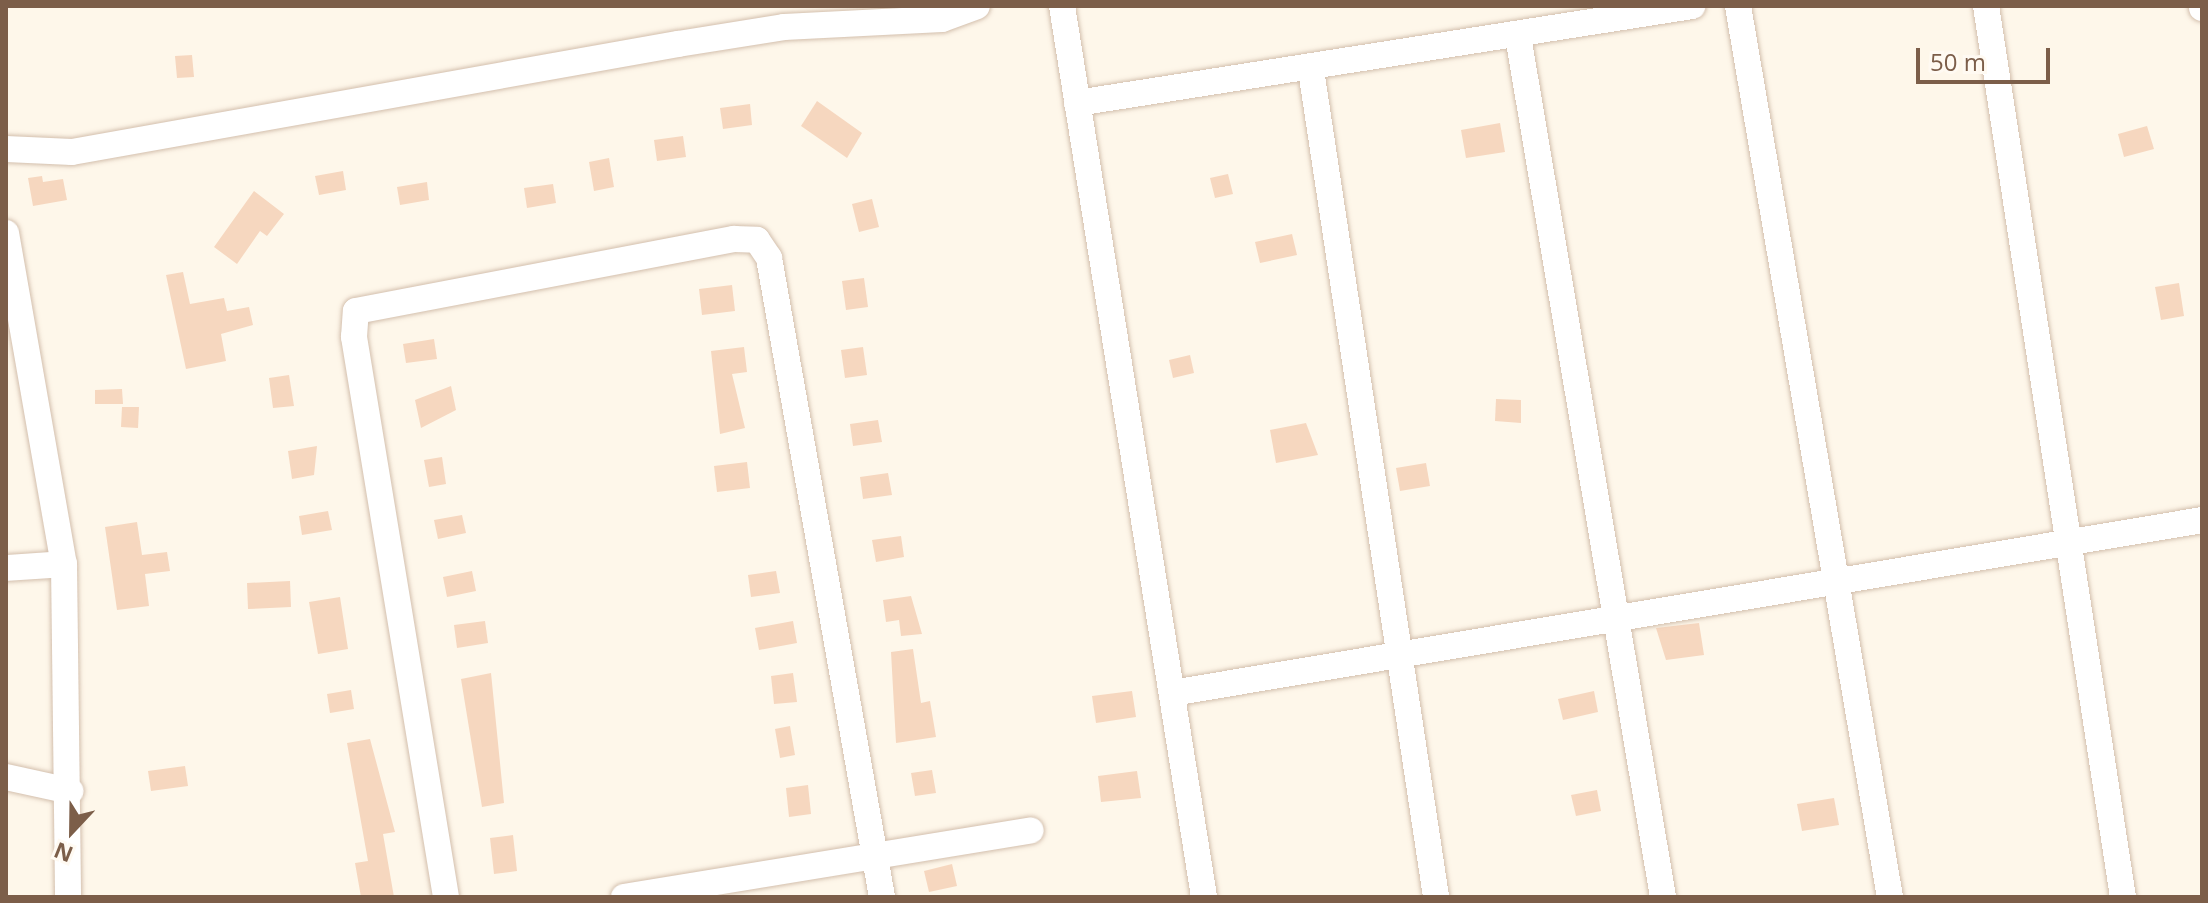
<!DOCTYPE html>
<html>
<head>
<meta charset="utf-8">
<style>
  body { margin:0 }
  #map { position:relative; width:2208px; height:903px; overflow:hidden; background:#fef7ea; font-family:"Open Sans",sans-serif }
  div>[style] { position:absolute }
  .building>* { inset:0; background:#f6d7bf }
  .roads { filter:drop-shadow(0 0 2px #d3bfad) drop-shadow(0 0 2px #d3bfad) }
  .minor>* { height:26px; margin:-13px; padding:0 13px; transform-origin:13px; border-radius:13px; background:#fff }
  span { translate:-50% -50%; white-space:nowrap; text-align:center; line-height:1.15; -webkit-text-stroke:6px #fffaf2; paint-order:stroke }
  .frame { position:absolute; inset:0; border:8px solid #7c5e49; pointer-events:none }
  .north { position:absolute; left:32px; top:791px; width:80px; height:80px; -webkit-text-stroke:6px #fffaf2; paint-order:stroke; rotate:202deg; font-size:22px; font-weight:700; line-height:32px; text-align:center; color:#7c5e49 }
  .north::after { content:''; display:block; margin:auto; width:28px; height:36px; background:#7c5e49; clip-path:polygon(50% 0,100% 100%,50% 72%,0 100%) }
  .scale { position:absolute; left:1916px; top:48px; width:134px; height:36px; box-sizing:border-box; border:4px solid #7c5e49; border-top:0; padding-left:10px; font-size:24px; line-height:28px; white-space:nowrap; color:#7c5e49; -webkit-text-stroke:6px #fffaf2; paint-order:stroke }
</style>
</head>
<body>
<div id="map">
  <div class="building">
    <i style="clip-path:polygon(192px 55px,194px 77px,177px 78px,175px 56px)"></i>
    <i style="clip-path:polygon(817px 101px,862px 133px,847px 158px,801px 126px)"></i>
    <i style="clip-path:polygon(750px 104px,752px 125px,723px 129px,720px 108px)"></i>
    <i style="clip-path:polygon(1500px 123px,1505px 152px,1466px 158px,1461px 130px)"></i>
    <i style="clip-path:polygon(2147px 126px,2154px 149px,2124px 157px,2118px 134px)"></i>
    <i style="clip-path:polygon(683px 136px,686px 157px,657px 161px,654px 140px)"></i>
    <i style="clip-path:polygon(609px 158px,614px 187px,594px 191px,589px 162px)"></i>
    <i style="clip-path:polygon(343px 171px,346px 190px,319px 195px,315px 176px)"></i>
    <i style="clip-path:polygon(1228px 174px,1233px 194px,1215px 198px,1210px 178px)"></i>
    <i style="clip-path:polygon(42px 176px,43px 182px,63px 179px,67px 200px,33px 206px,28px 178px)"></i>
    <i style="clip-path:polygon(427px 182px,429px 200px,400px 205px,397px 187px)"></i>
    <i style="clip-path:polygon(553px 184px,556px 203px,527px 208px,524px 188px)"></i>
    <i style="clip-path:polygon(254px 191px,284px 214px,267px 236px,260px 231px,237px 264px,214px 247px)"></i>
    <i style="clip-path:polygon(872px 199px,879px 227px,859px 232px,852px 204px)"></i>
    <i style="clip-path:polygon(1292px 234px,1297px 255px,1260px 263px,1255px 242px)"></i>
    <i style="clip-path:polygon(183px 272px,190px 304px,224px 298px,227px 311px,249px 307px,253px 325px,221px 334px,226px 361px,186px 369px,166px 275px)"></i>
    <i style="clip-path:polygon(864px 278px,868px 307px,846px 310px,842px 281px)"></i>
    <i style="clip-path:polygon(2179px 283px,2184px 316px,2161px 320px,2155px 287px)"></i>
    <i style="clip-path:polygon(732px 285px,735px 311px,702px 315px,699px 289px)"></i>
    <i style="clip-path:polygon(434px 339px,437px 359px,406px 363px,403px 344px)"></i>
    <i style="clip-path:polygon(744px 347px,747px 372px,732px 374px,745px 428px,720px 434px,711px 351px)"></i>
    <i style="clip-path:polygon(863px 347px,867px 375px,845px 378px,841px 350px)"></i>
    <i style="clip-path:polygon(1190px 355px,1194px 373px,1173px 378px,1169px 360px)"></i>
    <i style="clip-path:polygon(289px 375px,294px 406px,273px 408px,269px 378px)"></i>
    <i style="clip-path:polygon(451px 386px,456px 410px,421px 428px,415px 400px)"></i>
    <i style="clip-path:polygon(122px 389px,123px 404px,95px 404px,95px 390px)"></i>
    <i style="clip-path:polygon(1496px 399px,1521px 400px,1521px 423px,1495px 421px)"></i>
    <i style="clip-path:polygon(122px 407px,139px 407px,138px 428px,121px 427px)"></i>
    <i style="clip-path:polygon(878px 420px,882px 442px,853px 446px,850px 424px)"></i>
    <i style="clip-path:polygon(1306px 423px,1318px 455px,1276px 463px,1270px 430px)"></i>
    <i style="clip-path:polygon(317px 446px,314px 475px,292px 479px,288px 451px)"></i>
    <i style="clip-path:polygon(442px 457px,446px 484px,429px 487px,424px 460px)"></i>
    <i style="clip-path:polygon(747px 462px,750px 488px,717px 492px,714px 466px)"></i>
    <i style="clip-path:polygon(1426px 463px,1430px 486px,1400px 491px,1396px 468px)"></i>
    <i style="clip-path:polygon(888px 473px,892px 495px,863px 499px,860px 477px)"></i>
    <i style="clip-path:polygon(328px 511px,332px 530px,302px 535px,299px 516px)"></i>
    <i style="clip-path:polygon(462px 515px,466px 533px,438px 539px,434px 520px)"></i>
    <i style="clip-path:polygon(137px 522px,142px 555px,167px 552px,170px 571px,145px 574px,149px 606px,117px 610px,105px 527px)"></i>
    <i style="clip-path:polygon(901px 536px,904px 557px,876px 562px,872px 540px)"></i>
    <i style="clip-path:polygon(472px 571px,476px 591px,447px 597px,443px 577px)"></i>
    <i style="clip-path:polygon(776px 571px,780px 593px,751px 597px,748px 575px)"></i>
    <i style="clip-path:polygon(290px 581px,291px 607px,248px 609px,247px 583px)"></i>
    <i style="clip-path:polygon(911px 596px,922px 634px,901px 636px,899px 620px,886px 622px,883px 600px)"></i>
    <i style="clip-path:polygon(340px 597px,348px 649px,318px 654px,309px 602px)"></i>
    <i style="clip-path:polygon(485px 621px,488px 643px,457px 648px,454px 625px)"></i>
    <i style="clip-path:polygon(793px 621px,797px 643px,759px 650px,755px 628px)"></i>
    <i style="clip-path:polygon(1699px 623px,1704px 655px,1666px 660px,1656px 628px)"></i>
    <i style="clip-path:polygon(913px 649px,921px 703px,930px 701px,936px 737px,896px 743px,891px 652px)"></i>
    <i style="clip-path:polygon(491px 673px,504px 803px,482px 807px,461px 679px)"></i>
    <i style="clip-path:polygon(793px 673px,797px 702px,774px 704px,771px 676px)"></i>
    <i style="clip-path:polygon(351px 690px,354px 709px,330px 713px,327px 694px)"></i>
    <i style="clip-path:polygon(1132px 691px,1136px 717px,1096px 723px,1092px 696px)"></i>
    <i style="clip-path:polygon(1594px 691px,1598px 712px,1563px 720px,1558px 699px)"></i>
    <i style="clip-path:polygon(790px 726px,795px 755px,780px 758px,775px 729px)"></i>
    <i style="clip-path:polygon(370px 739px,395px 832px,383px 834px,394px 897px,361px 897px,355px 863px,368px 861px,347px 743px)"></i>
    <i style="clip-path:polygon(185px 766px,188px 786px,151px 791px,148px 771px)"></i>
    <i style="clip-path:polygon(932px 770px,936px 793px,915px 796px,911px 773px)"></i>
    <i style="clip-path:polygon(1137px 771px,1141px 798px,1101px 802px,1098px 776px)"></i>
    <i style="clip-path:polygon(808px 785px,811px 814px,789px 817px,786px 788px)"></i>
    <i style="clip-path:polygon(1597px 790px,1601px 811px,1576px 816px,1571px 795px)"></i>
    <i style="clip-path:polygon(1834px 798px,1839px 825px,1802px 831px,1797px 804px)"></i>
    <i style="clip-path:polygon(513px 835px,517px 871px,494px 874px,490px 838px)"></i>
    <i style="clip-path:polygon(952px 864px,957px 886px,929px 892px,924px 871px)"></i>
  </div>
  <div class="roads">
    <div class="minor">
      <i style="left:1062px;top:6px;width:902px;rotate:80.94deg"></i>
      <i style="left:1738px;top:6px;width:904px;rotate:80.32deg"></i>
      <i style="left:1986px;top:6px;width:901px;rotate:81.26deg"></i>
      <i style="left:2202px;top:6px;width:2px;rotate:90deg"></i>
      <i style="left:1518px;top:36px;width:873px;rotate:80.44deg"></i>
      <i style="left:1311px;top:70px;width:836px;rotate:81.4deg"></i>
      <i style="left:1077px;top:103px;width:623px;rotate:-8.96deg"></i>
      <i style="left:6px;top:149px;width:66px;rotate:2.6deg"></i>
      <i style="left:72px;top:152px;width:616px;rotate:-10.11deg"></i>
      <i style="left:678px;top:44px;width:107px;rotate:-9.1deg"></i>
      <i style="left:784px;top:27px;width:158px;rotate:-2.9deg"></i>
      <i style="left:942px;top:19px;width:37px;rotate:-20deg"></i>
      <i style="left:6px;top:233px;width:336px;rotate:80.1deg"></i>
      <i style="left:64px;top:564px;width:333px;rotate:89.3deg"></i>
      <i style="left:6px;top:568px;width:58px;rotate:-3.9deg"></i>
      <i style="left:1172px;top:693px;width:1044px;rotate:-9.53deg"></i>
      <i style="left:6px;top:777px;width:66px;rotate:12.3deg"></i>
      <i style="left:446px;top:897px;width:568px;rotate:-99.33deg"></i>
      <i style="left:354px;top:337px;width:26px;rotate:-86deg"></i>
      <i style="left:356px;top:311px;width:385px;rotate:-10.8deg"></i>
      <i style="left:734px;top:239px;width:23px;rotate:2deg"></i>
      <i style="left:757px;top:240px;width:22px;rotate:56deg"></i>
      <i style="left:769px;top:258px;width:649px;rotate:79.97deg"></i>
      <i style="left:624px;top:897px;width:412px;rotate:-9.3deg"></i>
    </div>
  </div>
  <div class="frame"></div>
  <div class="north">N</div>
  <div class="scale">50 m</div>
</div>
</body>
</html>
